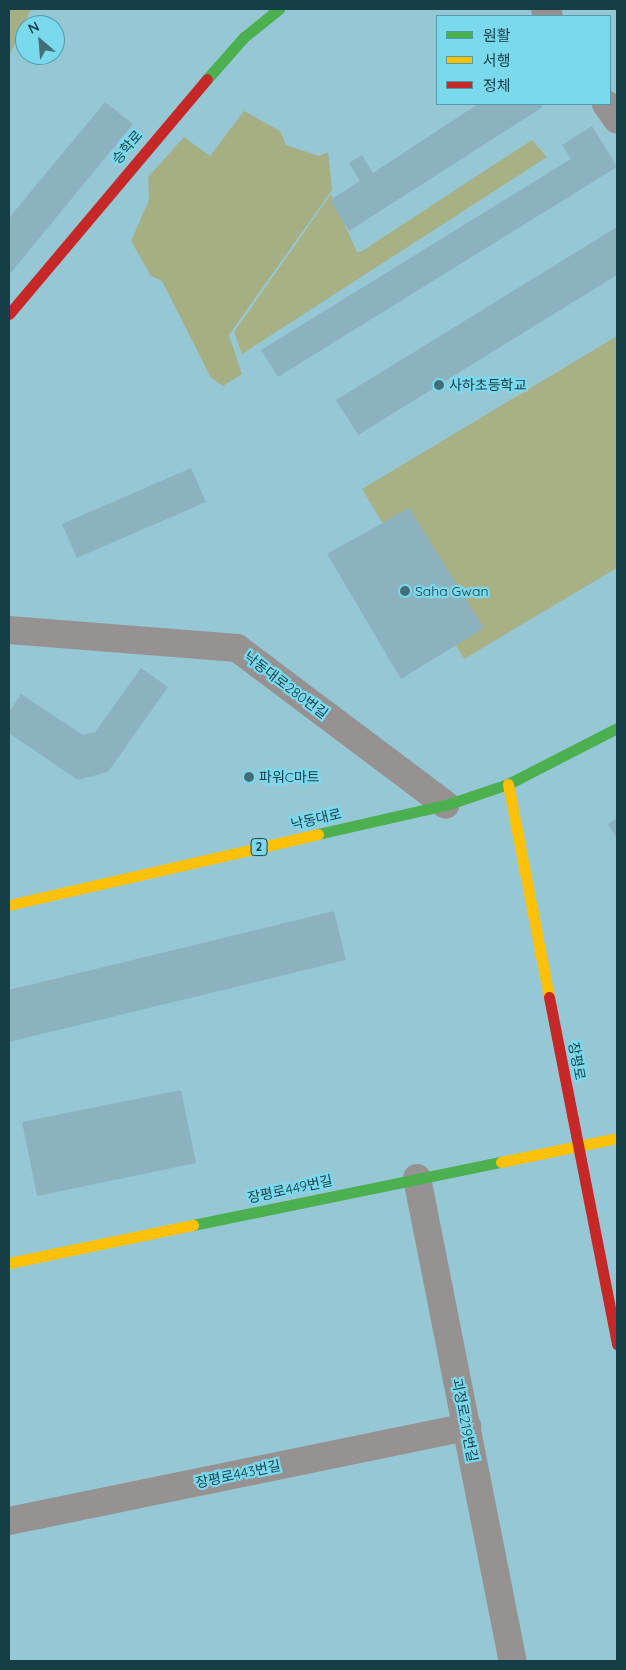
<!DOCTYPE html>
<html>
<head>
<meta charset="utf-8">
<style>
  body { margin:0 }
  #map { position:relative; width:626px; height:1670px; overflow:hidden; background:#95c8d4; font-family:Quicksand,"Noto Sans KR",sans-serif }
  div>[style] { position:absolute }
  .green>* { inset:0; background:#a8b186 }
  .forest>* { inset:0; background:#a6af84 }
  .building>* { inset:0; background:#8db2bf }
  .street>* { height:28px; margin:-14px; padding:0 14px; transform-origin:14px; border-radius:14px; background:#969292 }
  .fast>* { height:11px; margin:-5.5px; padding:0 5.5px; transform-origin:5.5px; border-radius:5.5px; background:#4caf50 }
  .slow>* { height:11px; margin:-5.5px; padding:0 5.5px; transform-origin:5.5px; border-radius:5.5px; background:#ffc107 }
  .jam>* { height:11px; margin:-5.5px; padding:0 5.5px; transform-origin:5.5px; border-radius:5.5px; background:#c62828 }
  .dots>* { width:14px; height:14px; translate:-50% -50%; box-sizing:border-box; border:2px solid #7bd9ee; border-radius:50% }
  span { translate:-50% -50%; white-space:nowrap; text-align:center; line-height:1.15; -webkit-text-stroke:4.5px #7bd9ee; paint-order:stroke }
  .shield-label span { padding:1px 4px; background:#7bd9ee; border:1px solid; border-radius:4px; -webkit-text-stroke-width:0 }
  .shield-label { font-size:12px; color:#153e46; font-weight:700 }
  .street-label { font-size:14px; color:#153e46 }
  .poi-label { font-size:14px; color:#153e46 }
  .left { translate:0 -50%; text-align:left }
  .frame { position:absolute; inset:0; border:10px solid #153e46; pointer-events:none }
  .legend { position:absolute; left:436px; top:15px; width:175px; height:90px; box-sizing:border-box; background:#7bd9ee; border:1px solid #529bab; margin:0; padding:6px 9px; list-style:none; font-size:15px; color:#153e46 }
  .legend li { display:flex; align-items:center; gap:10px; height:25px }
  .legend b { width:25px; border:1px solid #529bab }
  .north { position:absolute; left:15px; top:15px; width:50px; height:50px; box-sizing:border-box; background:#7bd9ee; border:1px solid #529bab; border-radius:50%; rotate:333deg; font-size:14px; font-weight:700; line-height:20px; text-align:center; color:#153e46 }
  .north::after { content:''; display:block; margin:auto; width:18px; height:22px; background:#426e78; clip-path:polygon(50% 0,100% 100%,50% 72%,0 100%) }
</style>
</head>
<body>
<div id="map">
  <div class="green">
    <i style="clip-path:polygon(532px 140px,547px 157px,242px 354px,234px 332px,331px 194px,357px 252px,362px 251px)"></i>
    <i style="clip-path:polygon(617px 336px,617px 568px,464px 659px,362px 489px)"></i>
  </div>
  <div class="forest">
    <i style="clip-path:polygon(9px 9px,31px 9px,9px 56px)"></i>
    <i style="clip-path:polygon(244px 111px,280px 131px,286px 145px,319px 156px,328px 152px,332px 190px,229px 335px,242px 374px,223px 386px,211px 378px,162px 281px,151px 276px,131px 241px,149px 200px,148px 177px,184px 137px,210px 156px)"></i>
  </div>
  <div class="building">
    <i style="clip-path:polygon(105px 102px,133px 124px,9px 275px,9px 218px)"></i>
    <i style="clip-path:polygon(478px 104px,540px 104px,543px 107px,349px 231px,330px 200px,360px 181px,349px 163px,362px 155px,373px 173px)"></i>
    <i style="clip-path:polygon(592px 126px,617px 167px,278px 377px,261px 350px,571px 159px,562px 145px)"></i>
    <i style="clip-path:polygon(617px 227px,617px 275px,358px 435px,336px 400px)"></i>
    <i style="clip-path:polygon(191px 468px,206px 502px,77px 558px,62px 524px)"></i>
    <i style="clip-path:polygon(409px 508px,484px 628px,401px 679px,327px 554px)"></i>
    <i style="clip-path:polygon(141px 668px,168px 687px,108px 772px,78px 780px,9px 733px,9px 712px,21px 694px,83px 735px,95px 732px)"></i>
    <i style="clip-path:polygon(617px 818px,617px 839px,608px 824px)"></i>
    <i style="clip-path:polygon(334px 911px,346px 960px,9px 1042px,9px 990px)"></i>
    <i style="clip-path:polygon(181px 1090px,196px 1163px,37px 1196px,22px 1122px)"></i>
  </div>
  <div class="street">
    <i style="left:545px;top:9px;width:8px;rotate:60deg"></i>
    <i style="left:606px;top:104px;width:19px;rotate:55deg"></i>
    <i style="left:9px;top:630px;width:229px;rotate:4.5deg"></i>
    <i style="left:237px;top:648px;width:261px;rotate:36.9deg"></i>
    <i style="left:417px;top:1178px;width:492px;rotate:78.8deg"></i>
    <i style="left:9px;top:1521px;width:468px;rotate:-11.6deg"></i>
  </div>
  <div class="fast">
    <i style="left:207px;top:79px;width:56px;rotate:-48.6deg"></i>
    <i style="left:244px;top:37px;width:45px;rotate:-38.7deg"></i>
    <i style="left:318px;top:834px;width:131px;rotate:-12.8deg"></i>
    <i style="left:446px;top:805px;width:65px;rotate:-18.7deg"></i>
    <i style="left:508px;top:784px;width:123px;rotate:-27.2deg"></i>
    <i style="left:193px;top:1225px;width:314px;rotate:-11.6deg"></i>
  </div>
  <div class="slow">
    <i style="left:508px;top:784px;width:217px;rotate:79.1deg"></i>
    <i style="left:9px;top:905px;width:317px;rotate:-12.9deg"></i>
    <i style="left:501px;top:1162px;width:118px;rotate:-11.7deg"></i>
    <i style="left:9px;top:1263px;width:188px;rotate:-11.7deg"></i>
  </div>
  <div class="jam">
    <i style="left:9px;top:314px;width:307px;rotate:-49.9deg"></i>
    <i style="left:549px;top:997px;width:354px;rotate:78.9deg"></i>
  </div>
  <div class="dots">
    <i style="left:439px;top:385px;background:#426e78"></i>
    <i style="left:405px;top:591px;background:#426e78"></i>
    <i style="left:249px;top:777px;background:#426e78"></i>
  </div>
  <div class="shield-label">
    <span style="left:259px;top:847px">2</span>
  </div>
  <div class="street-label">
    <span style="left:127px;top:147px;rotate:-50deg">승학로</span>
    <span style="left:286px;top:685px;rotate:37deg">낙동대로280번길</span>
    <span style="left:316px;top:819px;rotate:-13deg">낙동대로</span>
    <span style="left:577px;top:1061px;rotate:79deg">장평로</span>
    <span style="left:290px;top:1189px;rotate:-12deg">장평로449번길</span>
    <span style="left:465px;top:1420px;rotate:79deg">괴정로219번길</span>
    <span style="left:238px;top:1474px;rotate:-12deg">장평로443번길</span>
  </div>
  <div class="poi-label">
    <span class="left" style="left:449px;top:385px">사하초등학교</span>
    <span class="left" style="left:415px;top:591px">Saha Gwan</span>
    <span class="left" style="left:259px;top:777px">파워C마트</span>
  </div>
  <div class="frame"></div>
  <ul class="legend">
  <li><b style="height:6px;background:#4caf50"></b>원활</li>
  <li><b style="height:6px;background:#ffc107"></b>서행</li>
  <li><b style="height:6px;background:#c62828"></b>정체</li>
  </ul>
  <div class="north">N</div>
</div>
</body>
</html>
